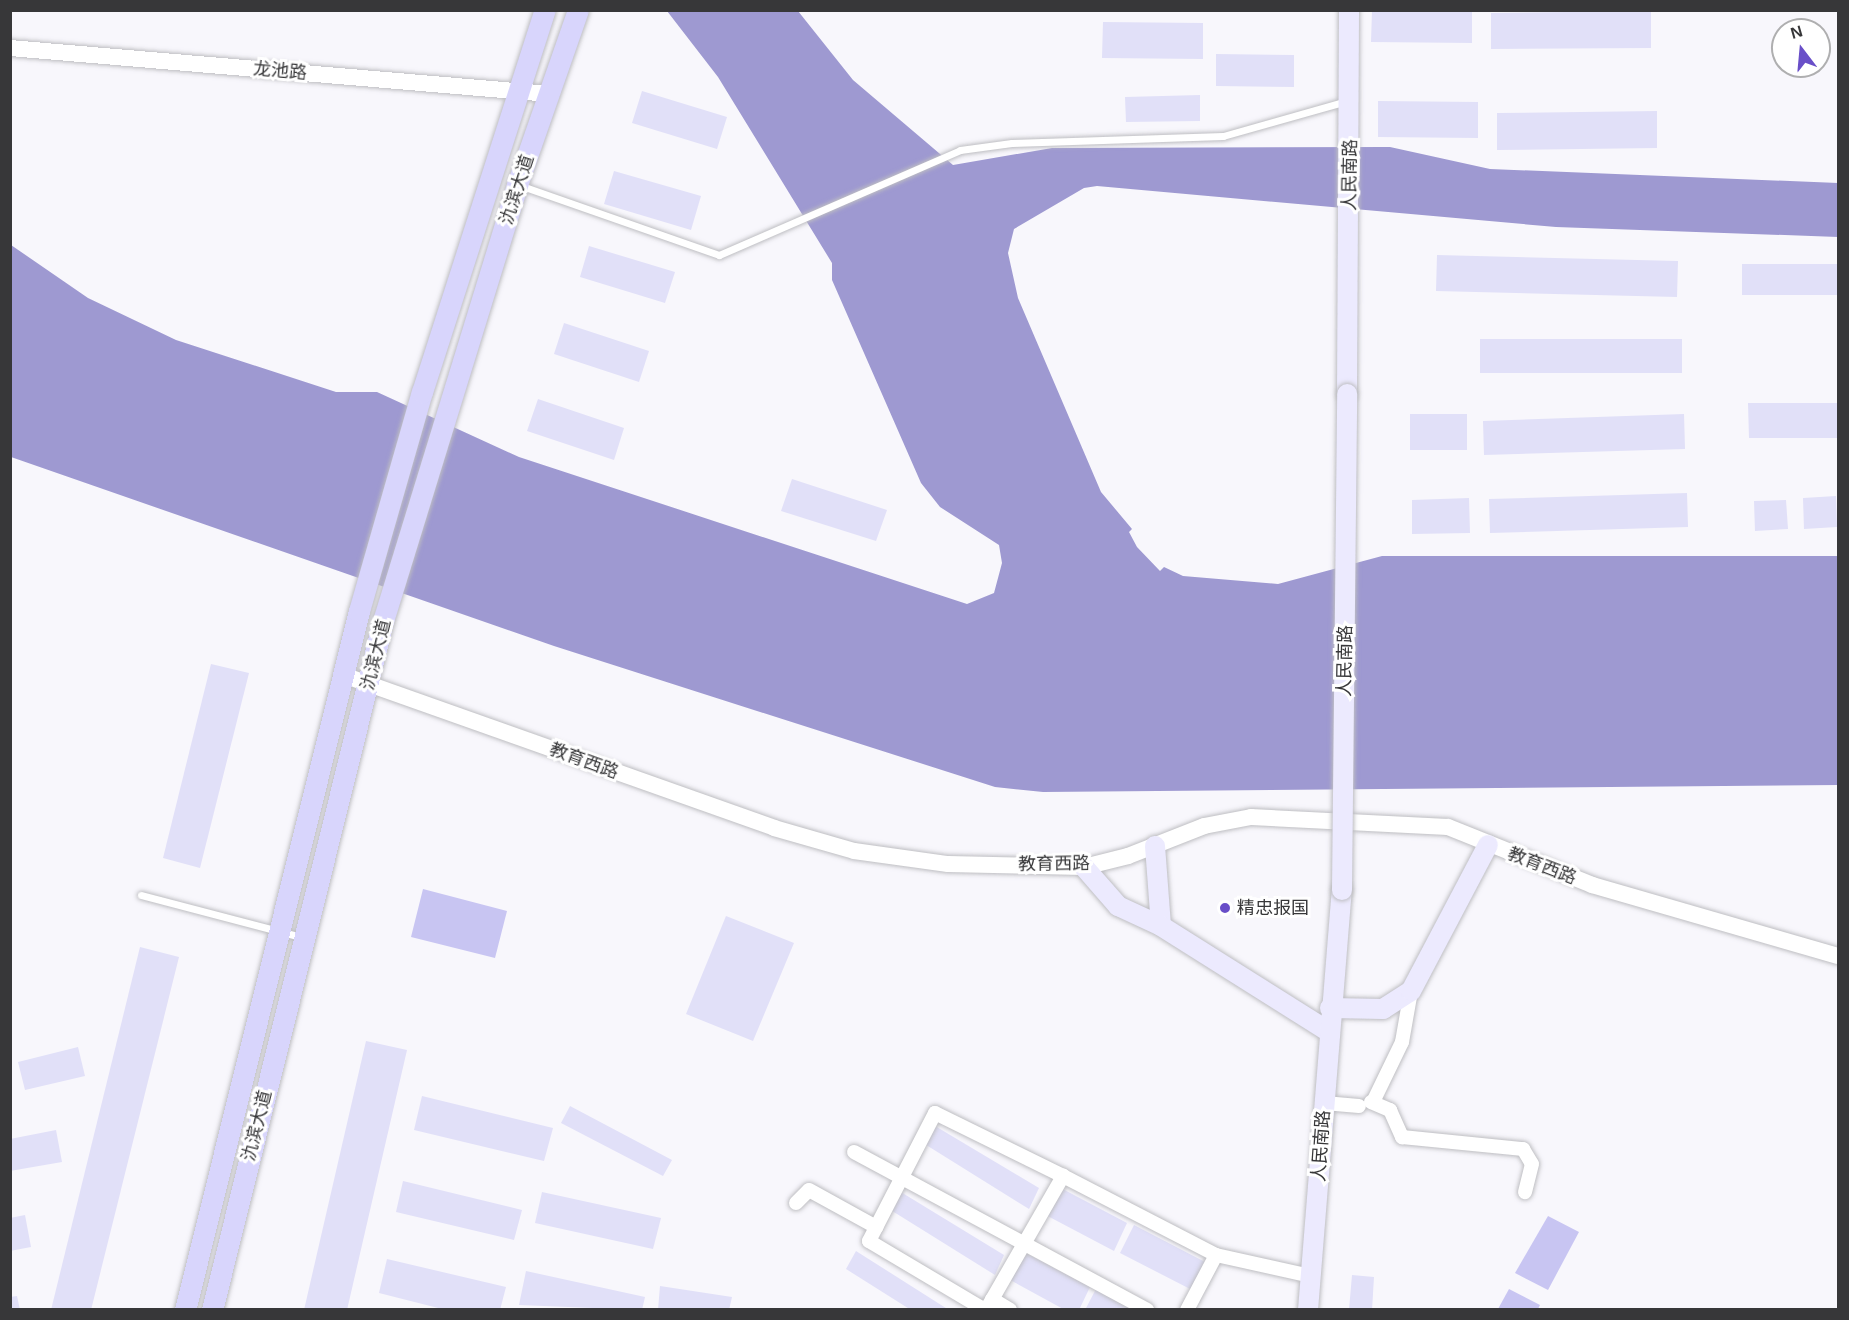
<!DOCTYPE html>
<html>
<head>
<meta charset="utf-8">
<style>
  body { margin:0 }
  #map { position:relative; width:1849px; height:1320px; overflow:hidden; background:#f8f7fc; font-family:Arial,"Noto Sans SC",sans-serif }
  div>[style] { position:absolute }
  .green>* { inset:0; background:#c8c5f2 }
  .water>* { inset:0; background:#9e99d1 }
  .building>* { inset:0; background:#e1e0f8 }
  .roads { filter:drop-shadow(0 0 2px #bebec2) drop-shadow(0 0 2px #bebec2) }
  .service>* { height:7px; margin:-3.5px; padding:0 3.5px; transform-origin:3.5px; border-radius:3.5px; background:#fff }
  .minor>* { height:14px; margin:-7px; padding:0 7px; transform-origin:7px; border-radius:7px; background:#fff }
  .tertiary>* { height:16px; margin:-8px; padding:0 8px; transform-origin:8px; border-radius:8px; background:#fff }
  .secondary>* { height:20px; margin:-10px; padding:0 10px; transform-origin:10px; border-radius:10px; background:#eceafe }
  .primary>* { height:21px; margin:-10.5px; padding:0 10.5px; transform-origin:10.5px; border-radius:10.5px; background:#d8d5fc }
  .bridges { filter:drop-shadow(0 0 2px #bebec2) drop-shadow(0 0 2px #bebec2) }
  .secondary-bridge>* { height:20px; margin:-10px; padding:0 10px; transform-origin:10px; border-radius:10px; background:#eceafe }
  .dots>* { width:16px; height:16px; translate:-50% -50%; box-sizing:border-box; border:3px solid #fff; border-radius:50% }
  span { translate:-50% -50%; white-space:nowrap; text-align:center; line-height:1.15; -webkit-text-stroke:6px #fff; paint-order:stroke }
  .street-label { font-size:18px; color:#373739 }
  .poi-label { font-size:18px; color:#373739 }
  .left { translate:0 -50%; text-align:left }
  .frame { position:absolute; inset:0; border:12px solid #373739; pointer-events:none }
  .north { position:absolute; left:1771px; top:18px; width:60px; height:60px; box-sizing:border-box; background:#fff; border:2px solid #afafb0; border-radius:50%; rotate:344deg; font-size:16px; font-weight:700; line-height:24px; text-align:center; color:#373739 }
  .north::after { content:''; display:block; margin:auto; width:21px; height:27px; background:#694fc8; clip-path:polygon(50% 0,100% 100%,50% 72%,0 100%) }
</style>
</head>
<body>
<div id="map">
  <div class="green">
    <i style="clip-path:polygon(423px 889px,507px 911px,495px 958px,411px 937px)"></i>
    <i style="clip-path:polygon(1548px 1216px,1579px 1232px,1548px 1290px,1515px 1273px)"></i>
    <i style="clip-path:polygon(1509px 1289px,1540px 1305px,1538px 1309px,1498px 1309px)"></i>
  </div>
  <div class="water">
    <i style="clip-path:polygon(667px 11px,798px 11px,853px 80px,953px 165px,1052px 148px,1390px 147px,1490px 169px,1838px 183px,1838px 237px,1556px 227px,1097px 186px,1084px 188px,1014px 229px,1008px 253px,1018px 298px,1101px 492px,1132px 529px,1129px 532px,1137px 547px,1160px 571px,1164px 567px,1183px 576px,1278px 584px,1382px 556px,1838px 556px,1838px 785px,1043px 792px,995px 787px,554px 646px,11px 457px,11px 245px,88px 298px,176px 340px,336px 392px,377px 392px,519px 457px,967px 604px,994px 593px,1002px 563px,999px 545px,940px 507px,921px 483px,832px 280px,832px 263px,718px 77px)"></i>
  </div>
  <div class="building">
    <i style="clip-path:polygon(1372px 10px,1472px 10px,1472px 43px,1371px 42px)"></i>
    <i style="clip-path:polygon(1651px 11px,1651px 48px,1491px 49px,1491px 13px)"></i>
    <i style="clip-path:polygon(1103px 22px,1203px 23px,1203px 59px,1102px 58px)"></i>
    <i style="clip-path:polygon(1216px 54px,1294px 55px,1294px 87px,1216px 86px)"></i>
    <i style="clip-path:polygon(642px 91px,727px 117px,717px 149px,632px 123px)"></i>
    <i style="clip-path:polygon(1200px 95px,1200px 121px,1126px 122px,1125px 97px)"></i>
    <i style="clip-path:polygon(1378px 101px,1478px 102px,1478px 138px,1378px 137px)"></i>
    <i style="clip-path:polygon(1657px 111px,1657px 148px,1497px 150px,1497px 113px)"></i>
    <i style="clip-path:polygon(614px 171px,701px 196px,691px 230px,604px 204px)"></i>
    <i style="clip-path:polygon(589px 246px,675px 272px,665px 303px,580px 277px)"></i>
    <i style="clip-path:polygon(1437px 255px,1678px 261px,1677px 297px,1436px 291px)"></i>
    <i style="clip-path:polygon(1742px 264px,1838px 264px,1838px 295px,1742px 295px)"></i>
    <i style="clip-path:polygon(564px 323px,649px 351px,639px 382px,554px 354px)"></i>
    <i style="clip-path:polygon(1480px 339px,1682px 339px,1682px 373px,1480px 373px)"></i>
    <i style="clip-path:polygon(538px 399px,624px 428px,614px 460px,527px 431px)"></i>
    <i style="clip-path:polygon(1748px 403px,1838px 403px,1838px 438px,1749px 438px)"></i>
    <i style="clip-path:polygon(1410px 414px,1467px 414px,1467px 450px,1410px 450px)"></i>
    <i style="clip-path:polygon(1684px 414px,1685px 449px,1484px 455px,1483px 421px)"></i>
    <i style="clip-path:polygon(792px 479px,887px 510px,876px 541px,781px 511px)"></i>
    <i style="clip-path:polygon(1687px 493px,1688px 527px,1490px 533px,1489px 499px)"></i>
    <i style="clip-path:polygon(1836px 496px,1837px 527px,1804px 529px,1803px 498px)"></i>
    <i style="clip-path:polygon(1469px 498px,1470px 533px,1412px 534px,1412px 500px)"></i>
    <i style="clip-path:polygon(1786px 500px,1788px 529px,1755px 531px,1754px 501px)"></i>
    <i style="clip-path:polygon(211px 664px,249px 673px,200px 868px,163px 858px)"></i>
    <i style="clip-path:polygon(726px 916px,794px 943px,753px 1041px,686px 1014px)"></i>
    <i style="clip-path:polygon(140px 947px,179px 957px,91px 1310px,51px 1310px)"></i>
    <i style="clip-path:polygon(366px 1041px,407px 1050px,347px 1310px,304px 1310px)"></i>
    <i style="clip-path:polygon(78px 1047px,85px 1076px,25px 1090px,18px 1062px)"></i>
    <i style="clip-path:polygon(422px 1096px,553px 1128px,544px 1161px,414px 1130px)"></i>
    <i style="clip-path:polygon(570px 1106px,672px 1160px,663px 1176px,561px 1123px)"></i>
    <i style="clip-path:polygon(925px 1120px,1039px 1188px,1029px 1209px,915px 1138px)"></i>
    <i style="clip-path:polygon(56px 1130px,62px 1162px,10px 1171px,10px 1139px)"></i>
    <i style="clip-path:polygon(403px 1181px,522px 1210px,514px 1240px,396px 1212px)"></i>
    <i style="clip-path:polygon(1055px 1185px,1127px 1223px,1114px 1251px,1040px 1212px)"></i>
    <i style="clip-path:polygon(891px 1186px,1004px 1255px,995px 1275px,881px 1204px)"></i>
    <i style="clip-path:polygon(542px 1192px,661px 1218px,653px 1249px,535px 1223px)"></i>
    <i style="clip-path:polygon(25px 1215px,31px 1247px,10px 1251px,10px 1218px)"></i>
    <i style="clip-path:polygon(1134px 1225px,1207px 1263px,1194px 1291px,1120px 1253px)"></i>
    <i style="clip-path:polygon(1018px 1249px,1090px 1287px,1079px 1310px,1065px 1310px,1003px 1276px)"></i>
    <i style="clip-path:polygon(856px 1251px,949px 1310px,911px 1310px,846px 1269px)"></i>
    <i style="clip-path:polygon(387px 1259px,506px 1287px,500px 1310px,446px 1310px,379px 1293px)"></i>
    <i style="clip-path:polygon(526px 1271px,645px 1297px,642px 1310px,519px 1305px)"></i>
    <i style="clip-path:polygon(1352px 1275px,1374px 1277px,1372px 1310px,1349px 1310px)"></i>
    <i style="clip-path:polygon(660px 1286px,732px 1297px,729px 1310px,658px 1310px)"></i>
    <i style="clip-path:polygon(1096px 1289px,1135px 1310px,1085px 1310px)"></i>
    <i style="clip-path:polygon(17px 1296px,20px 1310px,10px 1310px,10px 1297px)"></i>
  </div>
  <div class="roads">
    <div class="service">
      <i style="left:519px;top:185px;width:212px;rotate:19.3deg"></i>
      <i style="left:719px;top:255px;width:263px;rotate:-23.5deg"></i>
      <i style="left:960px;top:150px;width:52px;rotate:-7.7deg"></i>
      <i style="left:1012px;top:143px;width:211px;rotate:-1.9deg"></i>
      <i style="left:1223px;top:136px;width:129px;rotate:-15.8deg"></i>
      <i style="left:141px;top:895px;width:165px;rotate:14.7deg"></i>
    </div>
    <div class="minor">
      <i style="left:1371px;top:1102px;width:21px;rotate:23deg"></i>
      <i style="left:1390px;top:1110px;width:30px;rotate:66deg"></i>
      <i style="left:1402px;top:1137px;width:122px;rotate:5.7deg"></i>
      <i style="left:1523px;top:1149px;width:17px;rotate:59deg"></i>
      <i style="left:1532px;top:1164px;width:29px;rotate:104deg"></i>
      <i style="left:1373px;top:1102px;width:67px;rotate:-64.2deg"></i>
      <i style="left:1402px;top:1042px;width:52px;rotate:-80deg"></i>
      <i style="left:1324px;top:1103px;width:35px;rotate:5deg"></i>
      <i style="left:854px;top:1152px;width:333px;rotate:28.3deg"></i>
      <i style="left:796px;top:1203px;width:18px;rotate:-45deg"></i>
      <i style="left:809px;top:1190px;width:77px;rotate:28.9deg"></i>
      <i style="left:992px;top:1299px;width:21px;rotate:31deg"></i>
      <i style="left:985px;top:1310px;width:135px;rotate:-149.3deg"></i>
      <i style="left:869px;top:1241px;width:144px;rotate:-62.7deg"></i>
      <i style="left:935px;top:1113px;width:143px;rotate:26.2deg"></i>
      <i style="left:986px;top:1310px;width:155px;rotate:-60.1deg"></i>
      <i style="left:1063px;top:1176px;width:172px;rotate:27.3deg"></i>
      <i style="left:1216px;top:1255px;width:97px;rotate:12.5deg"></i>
      <i style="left:1187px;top:1310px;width:62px;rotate:-62.2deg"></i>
    </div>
    <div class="tertiary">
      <i style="left:10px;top:48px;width:542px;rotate:4.87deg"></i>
      <i style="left:343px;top:675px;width:457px;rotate:19.5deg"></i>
      <i style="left:774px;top:828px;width:83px;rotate:16deg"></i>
      <i style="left:854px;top:851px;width:95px;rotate:7.9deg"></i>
      <i style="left:948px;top:864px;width:136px;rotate:1.3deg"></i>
      <i style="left:1084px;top:867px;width:45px;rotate:-14deg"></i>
      <i style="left:1128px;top:856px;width:82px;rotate:-21.5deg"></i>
      <i style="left:1204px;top:826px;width:48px;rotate:-10.8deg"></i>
      <i style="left:1251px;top:817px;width:197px;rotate:2.9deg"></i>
      <i style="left:1448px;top:827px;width:155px;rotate:21.9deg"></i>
      <i style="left:1592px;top:885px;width:256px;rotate:16.1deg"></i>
    </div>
    <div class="secondary">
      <i style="left:1347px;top:394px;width:384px;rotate:-89.7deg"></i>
      <i style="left:1155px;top:846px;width:80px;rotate:85.7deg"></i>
      <i style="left:1161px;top:926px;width:197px;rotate:32.2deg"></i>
      <i style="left:1084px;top:867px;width:52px;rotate:48.9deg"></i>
      <i style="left:1118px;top:906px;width:47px;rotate:24.9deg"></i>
      <i style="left:1330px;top:1008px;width:53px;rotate:1.1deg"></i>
      <i style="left:1383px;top:1009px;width:33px;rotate:-33deg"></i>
      <i style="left:1411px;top:991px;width:165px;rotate:-62.2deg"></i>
      <i style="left:1308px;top:1310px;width:421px;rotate:-85.4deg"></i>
    </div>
    <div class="primary">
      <i style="left:185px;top:1310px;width:720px;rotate:-76.02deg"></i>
      <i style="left:359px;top:611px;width:228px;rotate:-74deg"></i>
      <i style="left:422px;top:392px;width:401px;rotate:-72.2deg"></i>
      <i style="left:212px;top:1310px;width:710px;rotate:-76.06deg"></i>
      <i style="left:383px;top:621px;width:456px;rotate:-72.9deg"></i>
      <i style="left:517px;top:185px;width:185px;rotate:-70.8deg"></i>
    </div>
  </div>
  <div class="bridges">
    <div class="secondary-bridge">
      <i style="left:1342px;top:890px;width:496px;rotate:-89.4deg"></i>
    </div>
  </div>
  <div class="dots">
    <i style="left:1225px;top:908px;background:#694fc8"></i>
  </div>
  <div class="street-label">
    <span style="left:280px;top:71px;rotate:5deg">龙池路</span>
    <span style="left:1350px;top:175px;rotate:-89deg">人民南路</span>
    <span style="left:517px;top:190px;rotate:-72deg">氿滨大道</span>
    <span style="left:376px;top:655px;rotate:-76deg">氿滨大道</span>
    <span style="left:1345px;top:661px;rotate:-89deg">人民南路</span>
    <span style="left:584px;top:761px;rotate:20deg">教育西路</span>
    <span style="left:1054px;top:864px;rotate:-1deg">教育西路</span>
    <span style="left:1542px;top:866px;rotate:21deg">教育西路</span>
    <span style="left:257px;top:1126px;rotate:-76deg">氿滨大道</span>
    <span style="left:1321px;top:1146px;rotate:-86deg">人民南路</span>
  </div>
  <div class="poi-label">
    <span class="left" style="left:1237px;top:908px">精忠报国</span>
  </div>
  <div class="frame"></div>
  <div class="north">N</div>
</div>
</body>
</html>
